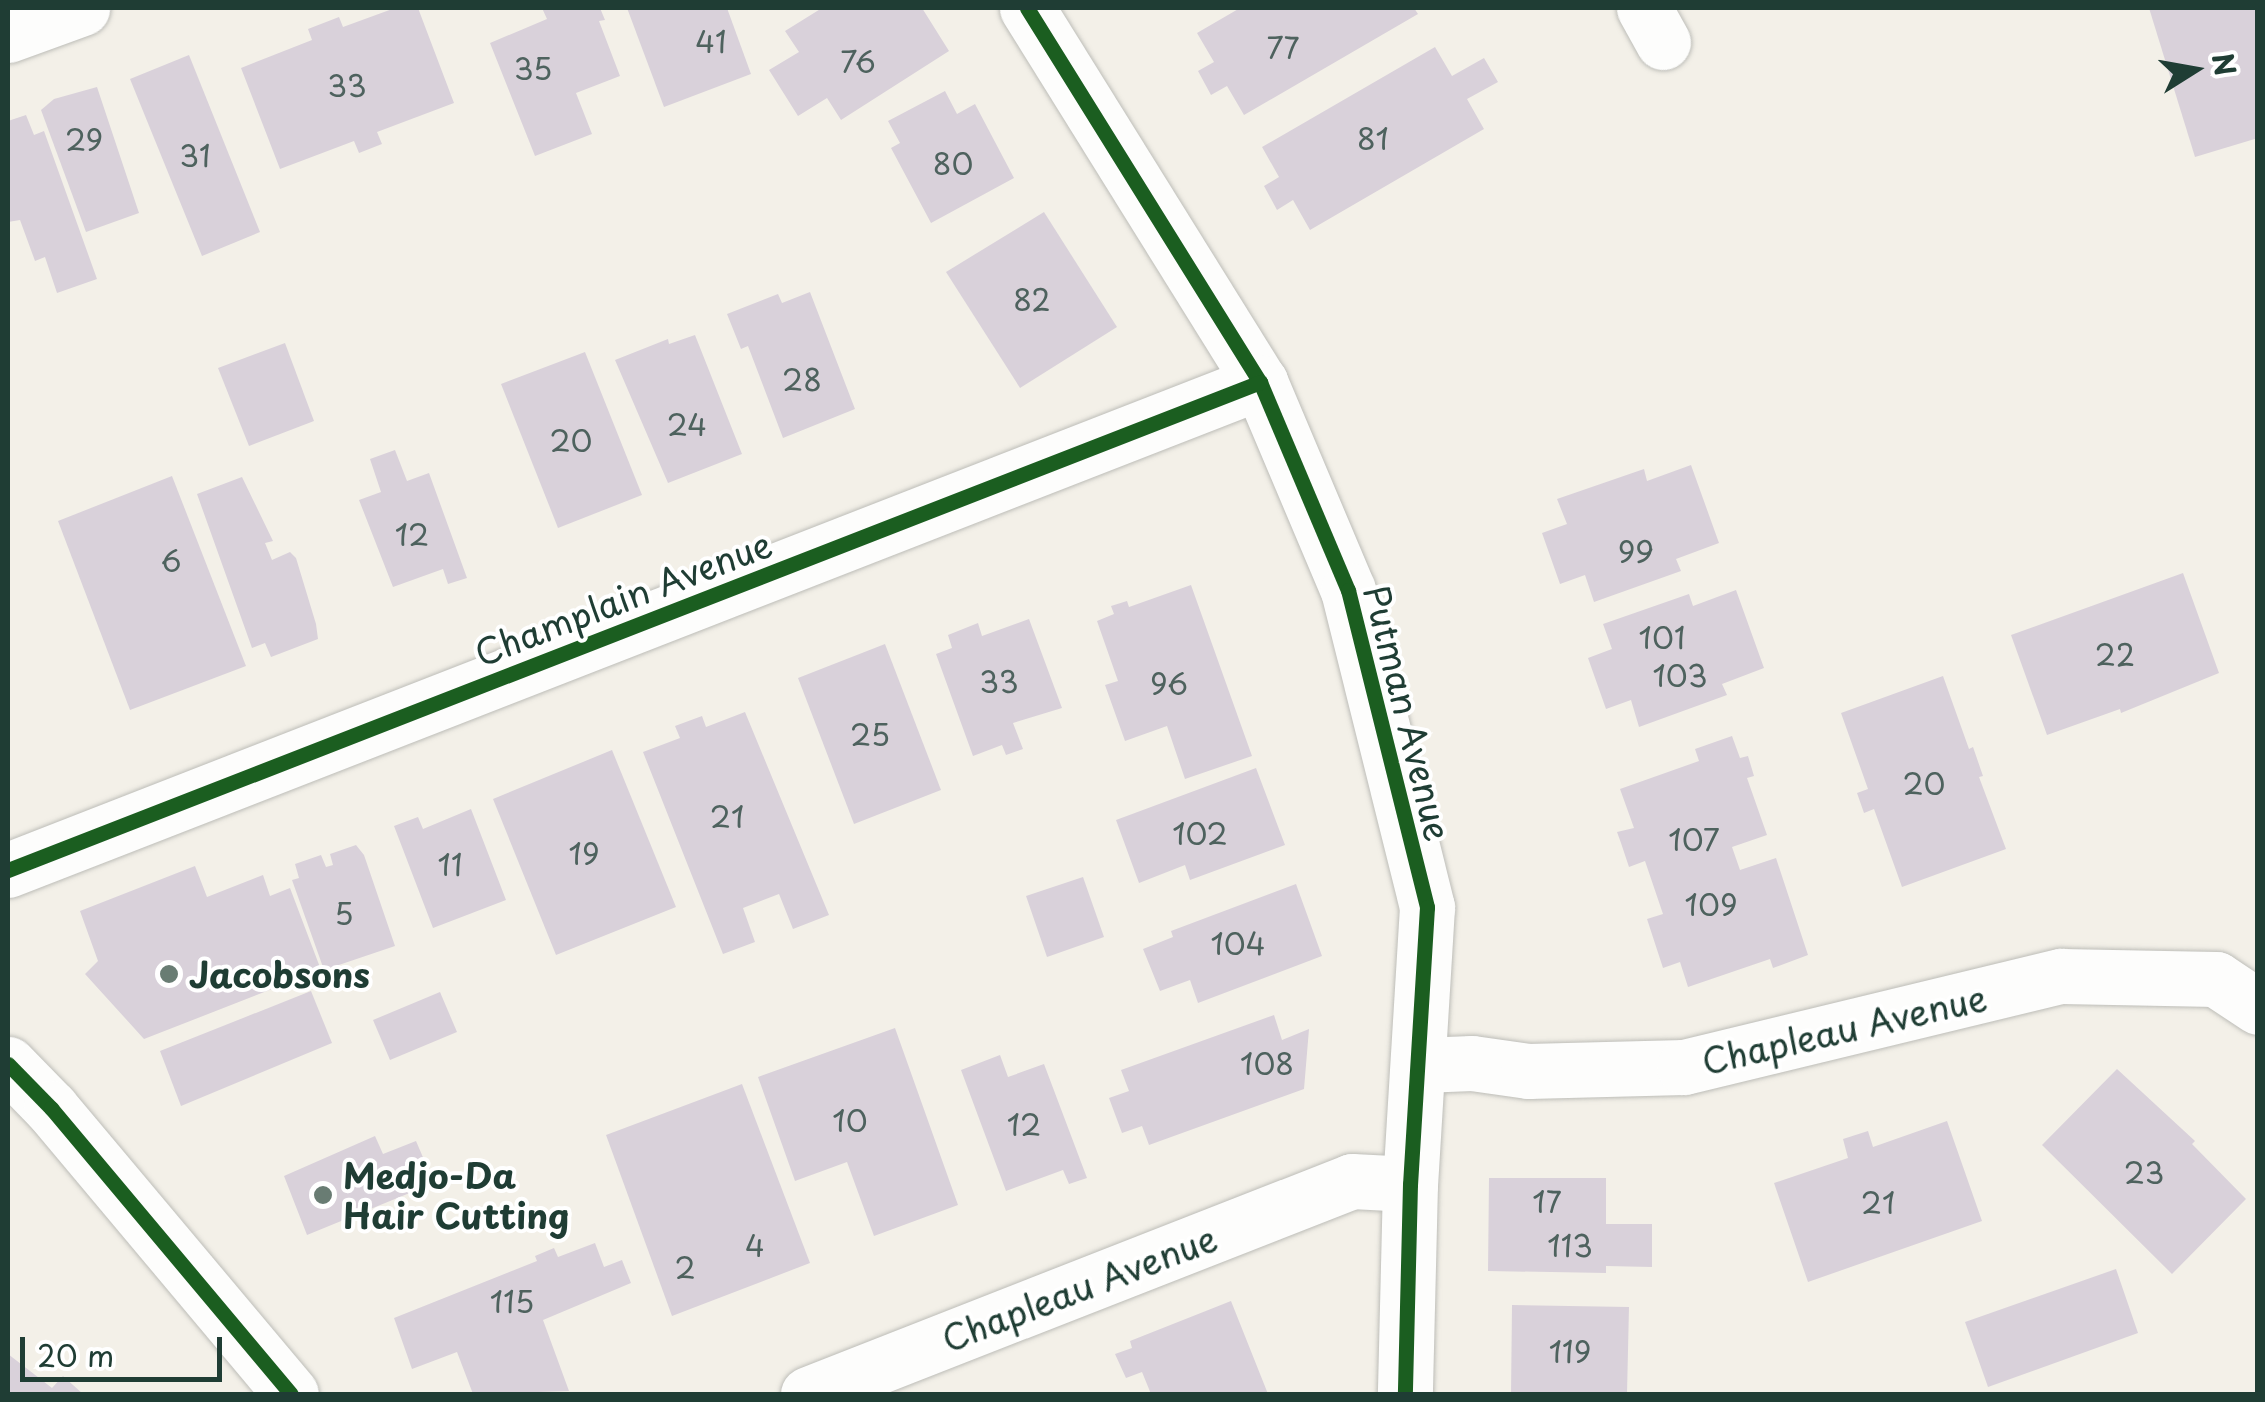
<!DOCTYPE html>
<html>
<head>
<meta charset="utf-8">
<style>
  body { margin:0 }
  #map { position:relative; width:2265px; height:1402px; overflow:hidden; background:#f3f0e8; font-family:"Playpen Sans",sans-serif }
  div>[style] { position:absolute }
  .building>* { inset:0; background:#d9d1da }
  .roads { filter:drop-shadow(0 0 2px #bdbdb8) drop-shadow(0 0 2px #bdbdb8) }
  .minor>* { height:55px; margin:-27.5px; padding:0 27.5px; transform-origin:27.5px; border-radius:27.5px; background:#fdfdfc }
  .major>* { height:55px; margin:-27.5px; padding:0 27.5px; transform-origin:27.5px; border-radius:27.5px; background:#fdfdfc }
  .cycleway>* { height:15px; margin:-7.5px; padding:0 7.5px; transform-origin:7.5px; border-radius:7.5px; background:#1b5e20 }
  .dots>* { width:28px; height:28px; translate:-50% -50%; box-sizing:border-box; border:5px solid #fff; border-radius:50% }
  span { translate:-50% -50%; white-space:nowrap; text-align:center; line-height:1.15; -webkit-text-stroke:8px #fff; paint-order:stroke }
  .number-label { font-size:30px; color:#4e625e }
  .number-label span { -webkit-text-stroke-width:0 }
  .street-label { font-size:35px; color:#1f3d34 }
  .poi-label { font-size:35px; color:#1f3d34; font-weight:700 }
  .left { translate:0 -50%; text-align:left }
  .frame { position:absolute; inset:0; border:10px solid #1f3d34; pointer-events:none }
  .north { position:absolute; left:2145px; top:20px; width:100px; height:100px; -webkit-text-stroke:8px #fff; paint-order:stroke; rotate:79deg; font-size:28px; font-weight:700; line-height:40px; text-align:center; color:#1f3d34 }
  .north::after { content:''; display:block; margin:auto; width:35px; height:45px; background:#1f3d34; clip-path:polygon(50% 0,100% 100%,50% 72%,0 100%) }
  .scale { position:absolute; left:20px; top:1337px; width:202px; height:45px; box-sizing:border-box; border:5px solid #1f3d34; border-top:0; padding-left:12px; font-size:30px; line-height:35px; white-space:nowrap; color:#1f3d34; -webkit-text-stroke:8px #fff; paint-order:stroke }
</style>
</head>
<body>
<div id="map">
  <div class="building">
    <i style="clip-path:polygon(395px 8px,418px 8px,454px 103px,377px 132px,382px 144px,359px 153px,354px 141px,280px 169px,241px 68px,312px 40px,308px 29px,339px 17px,343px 27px)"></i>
    <i style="clip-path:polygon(542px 8px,600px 8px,605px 20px,599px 21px,620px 76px,576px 93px,592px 134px,535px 156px,490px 43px,547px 19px)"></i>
    <i style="clip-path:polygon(627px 8px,727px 8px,751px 74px,664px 107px)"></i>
    <i style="clip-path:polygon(822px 8px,922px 8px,949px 51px,841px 120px,827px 98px,798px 116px,769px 70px,799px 52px,785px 31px)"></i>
    <i style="clip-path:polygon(1240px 8px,1414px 8px,1418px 14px,1244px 115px,1227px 86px,1211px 95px,1198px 71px,1214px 62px,1197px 33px)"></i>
    <i style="clip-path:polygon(2149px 8px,2258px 8px,2258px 138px,2195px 157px)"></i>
    <i style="clip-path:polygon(1435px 47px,1452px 76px,1484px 58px,1498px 82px,1467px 99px,1484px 129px,1310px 230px,1293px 200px,1277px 210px,1264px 186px,1279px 177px,1262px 147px)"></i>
    <i style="clip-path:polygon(189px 55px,260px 232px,202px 256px,130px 79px)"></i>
    <i style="clip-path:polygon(97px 87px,139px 213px,86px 232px,41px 110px,54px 99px)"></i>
    <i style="clip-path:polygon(945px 91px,957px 114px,975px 104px,1014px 178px,931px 223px,891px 148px,900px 143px,888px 121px)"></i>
    <i style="clip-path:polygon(26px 115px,34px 135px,44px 131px,97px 279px,57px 293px,45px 257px,35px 261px,20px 220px,8px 222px,8px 121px)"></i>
    <i style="clip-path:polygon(1044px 212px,1117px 327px,1020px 388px,946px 272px)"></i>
    <i style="clip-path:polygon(810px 292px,855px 409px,783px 438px,748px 346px,741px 349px,727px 314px,778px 294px,782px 303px)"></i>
    <i style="clip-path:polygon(695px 335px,742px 454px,668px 483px,615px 360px,668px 339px,669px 344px)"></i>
    <i style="clip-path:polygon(285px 343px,314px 421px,249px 446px,218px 368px)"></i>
    <i style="clip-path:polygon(585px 352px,642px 495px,558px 528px,501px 384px)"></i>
    <i style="clip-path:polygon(395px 450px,407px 481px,429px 473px,467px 578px,448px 584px,443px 569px,393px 587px,359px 500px,381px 492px,370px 459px)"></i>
    <i style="clip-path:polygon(1691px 465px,1719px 543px,1676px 559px,1681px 571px,1594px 602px,1585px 575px,1560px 584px,1542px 533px,1567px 524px,1557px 499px,1644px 469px,1647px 481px)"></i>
    <i style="clip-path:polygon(172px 476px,246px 666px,130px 710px,58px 521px)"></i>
    <i style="clip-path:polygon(242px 477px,273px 541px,265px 543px,272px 560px,290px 552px,296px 558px,316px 624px,318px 639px,271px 657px,265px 643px,252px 648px,197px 494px)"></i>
    <i style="clip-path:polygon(2183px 573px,2219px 673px,2121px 713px,2120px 709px,2047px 735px,2011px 635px)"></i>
    <i style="clip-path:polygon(1191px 585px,1252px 756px,1185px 779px,1167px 726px,1125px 741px,1105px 685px,1118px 681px,1097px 621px,1114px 614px,1111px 606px,1127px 601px,1129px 607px)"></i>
    <i style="clip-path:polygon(1736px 590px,1764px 668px,1722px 684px,1727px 695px,1639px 727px,1631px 700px,1606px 709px,1588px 658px,1612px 649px,1603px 624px,1689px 594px,1693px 606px)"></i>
    <i style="clip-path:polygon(1029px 619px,1062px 708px,1013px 723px,1023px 749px,1006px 755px,1002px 745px,973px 756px,936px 654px,952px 648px,948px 635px,978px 623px,982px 636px)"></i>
    <i style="clip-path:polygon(885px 644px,941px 790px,854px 824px,798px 678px)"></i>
    <i style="clip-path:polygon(1943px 676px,1969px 749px,1973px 747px,1983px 776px,1979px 777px,2006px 849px,1902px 887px,1874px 809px,1864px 813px,1857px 793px,1868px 789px,1841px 713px)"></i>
    <i style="clip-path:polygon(745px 712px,829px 915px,793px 929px,779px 894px,743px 908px,755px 942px,723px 954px,643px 752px,680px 738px,675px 726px,702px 716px,706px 727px)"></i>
    <i style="clip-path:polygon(1732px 736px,1740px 758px,1748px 756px,1754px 776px,1747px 778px,1767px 835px,1732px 847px,1740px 870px,1776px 858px,1808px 955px,1773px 968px,1770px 959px,1688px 987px,1680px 962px,1663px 968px,1647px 919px,1663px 914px,1645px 861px,1629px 867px,1621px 843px,1617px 832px,1634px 828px,1620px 789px,1699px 761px,1695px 749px)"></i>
    <i style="clip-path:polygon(612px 750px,676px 907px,556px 955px,493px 799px)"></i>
    <i style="clip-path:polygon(1256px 768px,1285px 845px,1190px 880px,1185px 865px,1139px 883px,1116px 820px)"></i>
    <i style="clip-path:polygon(471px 809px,506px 900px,433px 928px,394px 826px,418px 817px,423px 829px)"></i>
    <i style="clip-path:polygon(356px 845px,364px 855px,395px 946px,324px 970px,292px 880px,299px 878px,295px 864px,321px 855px,326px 867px,333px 865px,330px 854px)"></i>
    <i style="clip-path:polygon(195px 866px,207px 897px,263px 875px,270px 896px,290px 888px,321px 970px,144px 1039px,85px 974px,98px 961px,80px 911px)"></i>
    <i style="clip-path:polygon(1083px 877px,1104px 937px,1047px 957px,1026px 896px)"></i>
    <i style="clip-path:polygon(1296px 884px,1322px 956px,1198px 1003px,1190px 980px,1160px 991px,1143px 949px,1173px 937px,1171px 931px)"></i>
    <i style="clip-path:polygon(311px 991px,332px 1043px,181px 1106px,160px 1051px)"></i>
    <i style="clip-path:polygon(440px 992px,457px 1032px,390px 1060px,373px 1020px)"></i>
    <i style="clip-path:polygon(1274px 1015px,1282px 1040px,1309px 1029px,1304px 1089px,1149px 1145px,1142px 1126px,1122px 1133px,1109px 1098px,1129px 1091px,1121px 1070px)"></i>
    <i style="clip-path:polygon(895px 1028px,958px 1205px,874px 1236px,847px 1162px,795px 1181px,758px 1077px)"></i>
    <i style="clip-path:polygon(1000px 1055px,1008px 1077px,1044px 1064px,1087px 1178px,1069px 1184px,1063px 1170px,1006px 1191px,961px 1070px)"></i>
    <i style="clip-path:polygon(2117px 1069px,2195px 1141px,2192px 1144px,2246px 1199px,2172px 1274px,2042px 1145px)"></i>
    <i style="clip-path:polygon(742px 1084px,810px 1263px,672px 1316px,606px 1135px)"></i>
    <i style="clip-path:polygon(1947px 1121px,1982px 1221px,1808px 1282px,1774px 1183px,1848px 1158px,1843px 1139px,1868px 1131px,1873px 1147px)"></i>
    <i style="clip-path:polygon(375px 1136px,383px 1154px,416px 1141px,434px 1183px,307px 1235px,284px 1176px)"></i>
    <i style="clip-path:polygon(1489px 1178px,1606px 1178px,1606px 1224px,1652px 1224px,1652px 1267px,1606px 1266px,1606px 1273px,1488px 1271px)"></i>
    <i style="clip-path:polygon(595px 1243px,604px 1267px,622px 1260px,631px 1283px,543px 1320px,569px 1391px,473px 1394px,457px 1352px,412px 1369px,394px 1318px,537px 1261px,535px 1256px,554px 1248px,558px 1257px)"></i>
    <i style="clip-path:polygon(2116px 1269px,2138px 1333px,1988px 1387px,1965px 1322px)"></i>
    <i style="clip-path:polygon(1231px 1301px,1268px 1394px,1151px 1394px,1142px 1372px,1126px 1378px,1115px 1354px,1132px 1348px,1130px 1341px)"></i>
    <i style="clip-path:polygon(1512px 1305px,1629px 1307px,1627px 1394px,1511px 1394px)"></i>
    <i style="clip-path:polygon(8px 1354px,52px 1388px,63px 1376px,83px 1394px,8px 1394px)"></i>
  </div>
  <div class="roads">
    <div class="minor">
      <i style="left:1027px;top:8px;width:441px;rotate:58.1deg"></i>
      <i style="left:1260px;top:382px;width:226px;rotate:67.1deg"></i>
      <i style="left:1348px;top:590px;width:327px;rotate:76deg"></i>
      <i style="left:1427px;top:907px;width:278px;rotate:93.5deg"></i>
      <i style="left:1410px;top:1184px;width:210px;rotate:91.4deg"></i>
      <i style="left:1644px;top:8px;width:39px;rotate:61deg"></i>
      <i style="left:8px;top:35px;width:79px;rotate:-20deg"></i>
      <i style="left:8px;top:870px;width:1344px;rotate:-21.29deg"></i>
      <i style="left:1421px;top:1065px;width:51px;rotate:-2.2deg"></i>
      <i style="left:1472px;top:1063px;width:57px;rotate:8.1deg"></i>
      <i style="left:1528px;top:1071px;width:156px;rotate:-1.5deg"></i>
      <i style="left:1684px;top:1067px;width:388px;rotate:-13.6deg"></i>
      <i style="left:2061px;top:976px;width:155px;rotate:1.1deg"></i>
      <i style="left:2216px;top:979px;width:50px;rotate:33.7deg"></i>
      <i style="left:808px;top:1394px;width:584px;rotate:-21.38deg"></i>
      <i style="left:1352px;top:1181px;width:58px;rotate:3deg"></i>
    </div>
    <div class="major">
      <i style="left:8px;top:1064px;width:62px;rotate:45.7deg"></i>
      <i style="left:51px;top:1108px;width:373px;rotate:50deg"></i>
    </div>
  </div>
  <div class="cycleway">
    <i style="left:1027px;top:8px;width:441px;rotate:58.1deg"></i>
    <i style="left:1260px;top:382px;width:226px;rotate:67.1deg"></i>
    <i style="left:1348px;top:590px;width:327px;rotate:76deg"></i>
    <i style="left:1427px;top:907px;width:278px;rotate:93.5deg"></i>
    <i style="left:1410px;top:1184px;width:210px;rotate:91.4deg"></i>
    <i style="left:8px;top:870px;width:1344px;rotate:-21.29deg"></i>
    <i style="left:8px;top:1064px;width:62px;rotate:45.7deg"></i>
    <i style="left:51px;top:1108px;width:373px;rotate:50deg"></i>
  </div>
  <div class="dots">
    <i style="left:169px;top:974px;background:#697c73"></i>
    <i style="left:323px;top:1195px;background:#697c73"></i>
  </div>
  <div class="number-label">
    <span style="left:711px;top:41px">41</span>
    <span style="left:1283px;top:47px">77</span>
    <span style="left:858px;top:61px">76</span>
    <span style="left:533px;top:68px">35</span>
    <span style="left:347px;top:85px">33</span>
    <span style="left:1373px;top:138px">81</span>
    <span style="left:84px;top:139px">29</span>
    <span style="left:195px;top:155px">31</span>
    <span style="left:953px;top:163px">80</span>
    <span style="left:1032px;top:299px">82</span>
    <span style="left:802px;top:379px">28</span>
    <span style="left:687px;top:424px">24</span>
    <span style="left:571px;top:440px">20</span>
    <span style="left:412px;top:534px">12</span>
    <span style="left:1636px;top:551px">99</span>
    <span style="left:171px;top:560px">6</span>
    <span style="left:1662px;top:637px">101</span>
    <span style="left:2115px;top:654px">22</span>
    <span style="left:1680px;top:675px">103</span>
    <span style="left:999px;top:681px">33</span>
    <span style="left:1169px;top:683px">96</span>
    <span style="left:870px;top:734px">25</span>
    <span style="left:1924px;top:783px">20</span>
    <span style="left:727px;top:816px">21</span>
    <span style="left:1200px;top:833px">102</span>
    <span style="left:1694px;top:839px">107</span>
    <span style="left:584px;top:853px">19</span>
    <span style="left:450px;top:864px">11</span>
    <span style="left:1711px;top:904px">109</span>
    <span style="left:344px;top:913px">5</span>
    <span style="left:1238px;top:943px">104</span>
    <span style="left:1267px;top:1063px">108</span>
    <span style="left:850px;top:1120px">10</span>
    <span style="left:1024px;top:1124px">12</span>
    <span style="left:2144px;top:1172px">23</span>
    <span style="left:1547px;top:1201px">17</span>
    <span style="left:1878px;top:1202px">21</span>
    <span style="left:755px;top:1245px">4</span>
    <span style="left:1570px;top:1245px">113</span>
    <span style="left:685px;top:1267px">2</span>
    <span style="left:512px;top:1301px">115</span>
    <span style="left:1570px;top:1351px">119</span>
  </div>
  <div class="street-label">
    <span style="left:623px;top:598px;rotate:-21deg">Champlain Avenue</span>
    <span style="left:1408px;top:713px;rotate:76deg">Putman Avenue</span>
    <span style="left:1844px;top:1029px;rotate:-13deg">Chapleau Avenue</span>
    <span style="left:1079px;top:1288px;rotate:-21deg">Chapleau Avenue</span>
  </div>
  <div class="poi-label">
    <span class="left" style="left:189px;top:974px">Jacobsons</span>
    <span class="left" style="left:343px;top:1195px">Medjo-Da<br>Hair Cutting</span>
  </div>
  <div class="frame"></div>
  <div class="north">N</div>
  <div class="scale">20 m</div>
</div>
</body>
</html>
